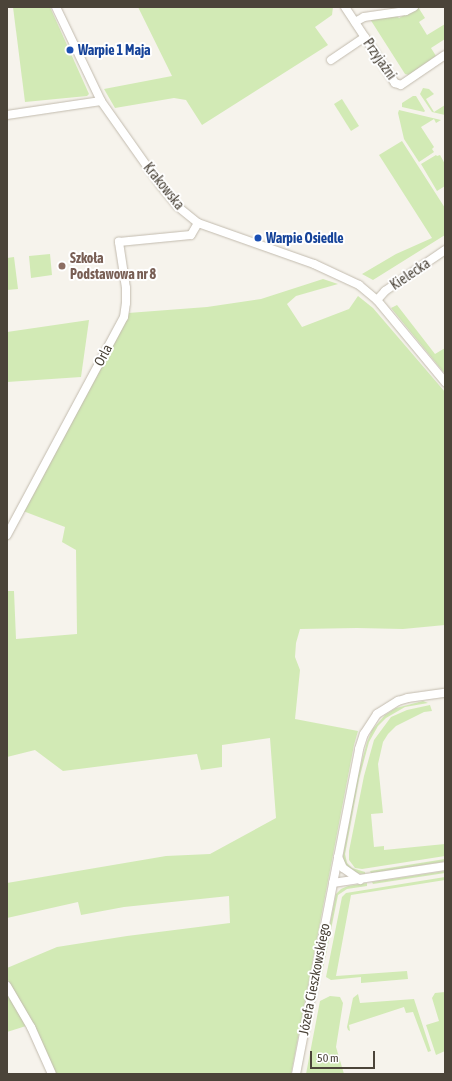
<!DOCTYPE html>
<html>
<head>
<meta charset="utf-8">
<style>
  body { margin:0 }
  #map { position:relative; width:452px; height:1081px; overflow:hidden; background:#f6f3ec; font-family:"Asap Condensed",sans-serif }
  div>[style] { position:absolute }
  .green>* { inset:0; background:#d2eab5 }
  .roads { filter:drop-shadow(0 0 1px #c2bbae) drop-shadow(0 0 1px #c2bbae) }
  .street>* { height:8px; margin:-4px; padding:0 4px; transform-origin:4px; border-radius:4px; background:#fff }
  .dots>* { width:11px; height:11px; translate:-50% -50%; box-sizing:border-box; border:2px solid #fff; border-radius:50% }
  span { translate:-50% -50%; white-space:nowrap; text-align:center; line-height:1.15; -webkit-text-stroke:4px #fff; paint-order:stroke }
  .transit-label { font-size:14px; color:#164399; font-weight:700 }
  .left { translate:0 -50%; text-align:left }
  .street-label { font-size:14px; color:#4b4439 }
  .education-label { font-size:14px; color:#785e54; font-weight:700 }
  .frame { position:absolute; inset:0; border:8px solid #4b4439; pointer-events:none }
  .scale { position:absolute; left:310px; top:1051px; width:65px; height:18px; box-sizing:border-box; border:2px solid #4b4439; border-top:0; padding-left:5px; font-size:12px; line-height:14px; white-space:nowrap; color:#4b4439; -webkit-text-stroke:3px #fff; paint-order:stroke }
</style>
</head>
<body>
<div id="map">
  <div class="green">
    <i style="clip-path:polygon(13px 7px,50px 7px,89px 94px,87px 96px,25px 102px)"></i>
    <i style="clip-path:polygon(138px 7px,333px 7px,332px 15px,315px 27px,328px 45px,202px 125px,186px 100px,174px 98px,115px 108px,104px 89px,172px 76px)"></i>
    <i style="clip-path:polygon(418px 7px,425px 18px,419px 22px,427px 35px,445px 24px,445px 39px,431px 48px,436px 56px,409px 75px,405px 74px,370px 19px,397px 16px,399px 18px)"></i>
    <i style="clip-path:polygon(423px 88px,429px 89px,434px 94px,426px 99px,434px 112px,445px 105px,445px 115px,432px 112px,420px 94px)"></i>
    <i style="clip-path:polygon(413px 96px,416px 96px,425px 111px,424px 112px,402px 107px,402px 103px)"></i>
    <i style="clip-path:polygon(342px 99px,359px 126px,351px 131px,334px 104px)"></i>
    <i style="clip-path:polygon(399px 110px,441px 120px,436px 123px,434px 119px,421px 127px,434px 147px,432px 149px,434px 152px,419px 162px,404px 139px,398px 113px)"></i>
    <i style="clip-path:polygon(402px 141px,445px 208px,445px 235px,373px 280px,362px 274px,396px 254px,432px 238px,379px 155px)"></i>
    <i style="clip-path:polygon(436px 155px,437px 156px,440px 155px,445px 164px,445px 186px,437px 191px,421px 164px)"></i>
    <i style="clip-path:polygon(50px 254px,52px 275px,31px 278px,29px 256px)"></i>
    <i style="clip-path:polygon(14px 257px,18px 289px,7px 290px,7px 258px)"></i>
    <i style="clip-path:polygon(323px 279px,338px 284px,296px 296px,287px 304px,302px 327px,349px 309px,358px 296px,373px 308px,445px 392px,445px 625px,403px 629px,357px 628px,300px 629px,296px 643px,295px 657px,300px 670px,295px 719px,358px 731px,354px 745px,291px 1074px,55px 1074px,41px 1042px,7px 978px,7px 968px,57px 947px,127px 936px,230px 923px,229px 896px,124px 907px,81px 915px,78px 902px,7px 918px,7px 883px,166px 856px,210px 854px,276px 818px,270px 738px,222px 745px,222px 767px,201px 770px,197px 754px,63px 771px,35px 750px,7px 757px,7px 591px,14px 591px,16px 639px,77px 634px,76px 550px,62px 542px,65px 527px,23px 511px,128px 313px,207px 307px,261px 299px)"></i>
    <i style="clip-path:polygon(397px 305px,435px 354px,445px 348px,445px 374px,391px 308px)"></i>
    <i style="clip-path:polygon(89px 320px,81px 377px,7px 382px,7px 332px)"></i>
    <i style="clip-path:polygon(423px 701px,428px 703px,405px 707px,386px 718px,378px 726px,369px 742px,359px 779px,345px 854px,347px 863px,352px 868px,365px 872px,365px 874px,354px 873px,344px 863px,343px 856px,357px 779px,367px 742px,372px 730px,385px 715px,396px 708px)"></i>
    <i style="clip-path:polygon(430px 705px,432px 711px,424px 712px,396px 726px,388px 734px,383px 742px,378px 764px,383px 813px,371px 814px,374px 847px,384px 846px,384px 850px,445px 844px,445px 856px,362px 869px,355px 868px,349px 860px,349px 851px,364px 776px,374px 740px,391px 717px,407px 710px)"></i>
    <i style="clip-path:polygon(445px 859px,445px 861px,442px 862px,371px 873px,370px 871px)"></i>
    <i style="clip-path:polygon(445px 871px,445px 873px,373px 884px,372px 882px)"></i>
    <i style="clip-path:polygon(445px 877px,445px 880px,351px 895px,336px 976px,407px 971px,408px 979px,361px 983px,361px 977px,331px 980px,326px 977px,342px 897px,346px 893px)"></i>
    <i style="clip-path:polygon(367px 883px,367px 886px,347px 889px,338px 895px,322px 974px,320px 974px,336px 894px,341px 889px,348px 886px)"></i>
    <i style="clip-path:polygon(445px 992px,445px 1051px,436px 1055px,426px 1025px,439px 1021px,432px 998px,435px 993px)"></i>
    <i style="clip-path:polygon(7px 993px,26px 1026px,7px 1032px)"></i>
    <i style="clip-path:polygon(358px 994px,360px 1003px,414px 999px,431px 1051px,428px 1052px,413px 1012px,406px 1013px,404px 1007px,349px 1025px,350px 1031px,348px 1030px,347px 1027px,353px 998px)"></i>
    <i style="clip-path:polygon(330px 996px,340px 997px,343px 1003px,336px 1047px,344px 1074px,306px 1074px,320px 1001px)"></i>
  </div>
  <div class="roads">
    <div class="street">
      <i style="left:56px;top:7px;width:104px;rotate:64.4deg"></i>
      <i style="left:101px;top:101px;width:104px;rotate:54.8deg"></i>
      <i style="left:161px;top:186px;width:26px;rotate:51deg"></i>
      <i style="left:177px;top:206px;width:27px;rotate:39deg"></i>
      <i style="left:198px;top:223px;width:123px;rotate:19.5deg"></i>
      <i style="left:314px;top:264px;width:50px;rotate:25deg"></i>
      <i style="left:359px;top:285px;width:23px;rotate:40deg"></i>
      <i style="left:377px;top:300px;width:107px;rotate:50.3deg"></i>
      <i style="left:345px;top:7px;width:91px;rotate:56.7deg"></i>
      <i style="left:395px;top:83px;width:6px;rotate:18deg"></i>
      <i style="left:401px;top:85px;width:53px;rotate:-34.3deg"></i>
      <i style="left:355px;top:22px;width:10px;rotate:-29deg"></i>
      <i style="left:364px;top:17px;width:42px;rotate:-8.1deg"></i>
      <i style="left:406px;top:11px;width:9px;rotate:-27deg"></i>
      <i style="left:331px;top:60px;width:41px;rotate:-34.1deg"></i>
      <i style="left:7px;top:115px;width:95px;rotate:-8.5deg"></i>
      <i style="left:377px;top:300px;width:12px;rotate:-48deg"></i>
      <i style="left:385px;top:291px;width:73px;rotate:-34.3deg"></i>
      <i style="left:7px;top:535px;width:247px;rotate:-61.8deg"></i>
      <i style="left:124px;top:317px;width:14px;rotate:-82deg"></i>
      <i style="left:126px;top:303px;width:15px;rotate:-90deg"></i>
      <i style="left:126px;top:288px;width:47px;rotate:-98.7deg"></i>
      <i style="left:119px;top:242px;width:72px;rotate:-5.6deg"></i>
      <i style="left:191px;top:235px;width:14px;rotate:-60deg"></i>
      <i style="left:338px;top:857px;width:12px;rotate:66deg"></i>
      <i style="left:343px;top:868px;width:21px;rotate:35deg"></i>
      <i style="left:333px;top:883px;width:113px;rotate:-8.6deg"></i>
      <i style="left:7px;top:986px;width:48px;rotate:59.7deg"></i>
      <i style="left:31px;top:1027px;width:51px;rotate:65.9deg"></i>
      <i style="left:296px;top:1074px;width:331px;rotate:-79deg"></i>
      <i style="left:359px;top:749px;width:16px;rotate:-72deg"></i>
      <i style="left:364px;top:734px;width:24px;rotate:-57deg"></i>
      <i style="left:377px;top:714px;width:25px;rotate:-32deg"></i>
      <i style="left:398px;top:701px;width:10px;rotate:-17deg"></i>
      <i style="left:408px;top:698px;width:37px;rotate:-8deg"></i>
    </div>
  </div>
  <div class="dots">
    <i style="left:70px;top:50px;background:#1a4fb4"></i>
    <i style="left:258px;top:238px;background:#1a4fb4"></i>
    <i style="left:62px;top:266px;background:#8d6e63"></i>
  </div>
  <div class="transit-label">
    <span class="left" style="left:78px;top:50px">Warpie 1 Maja</span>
    <span class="left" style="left:266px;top:238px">Warpie Osiedle</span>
  </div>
  <div class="street-label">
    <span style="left:380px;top:59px;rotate:55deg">Przyjaźni</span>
    <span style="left:164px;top:186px;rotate:51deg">Krakowska</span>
    <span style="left:410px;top:274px;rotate:-34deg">Kielecka</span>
    <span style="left:103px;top:355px;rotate:-62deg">Orla</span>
    <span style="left:314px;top:979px;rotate:-79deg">Józefa Cieszkowskiego</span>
  </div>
  <div class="education-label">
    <span class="left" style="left:70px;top:266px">Szkoła<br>Podstawowa nr 8</span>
  </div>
  <div class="frame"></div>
  <div class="scale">50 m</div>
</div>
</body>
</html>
